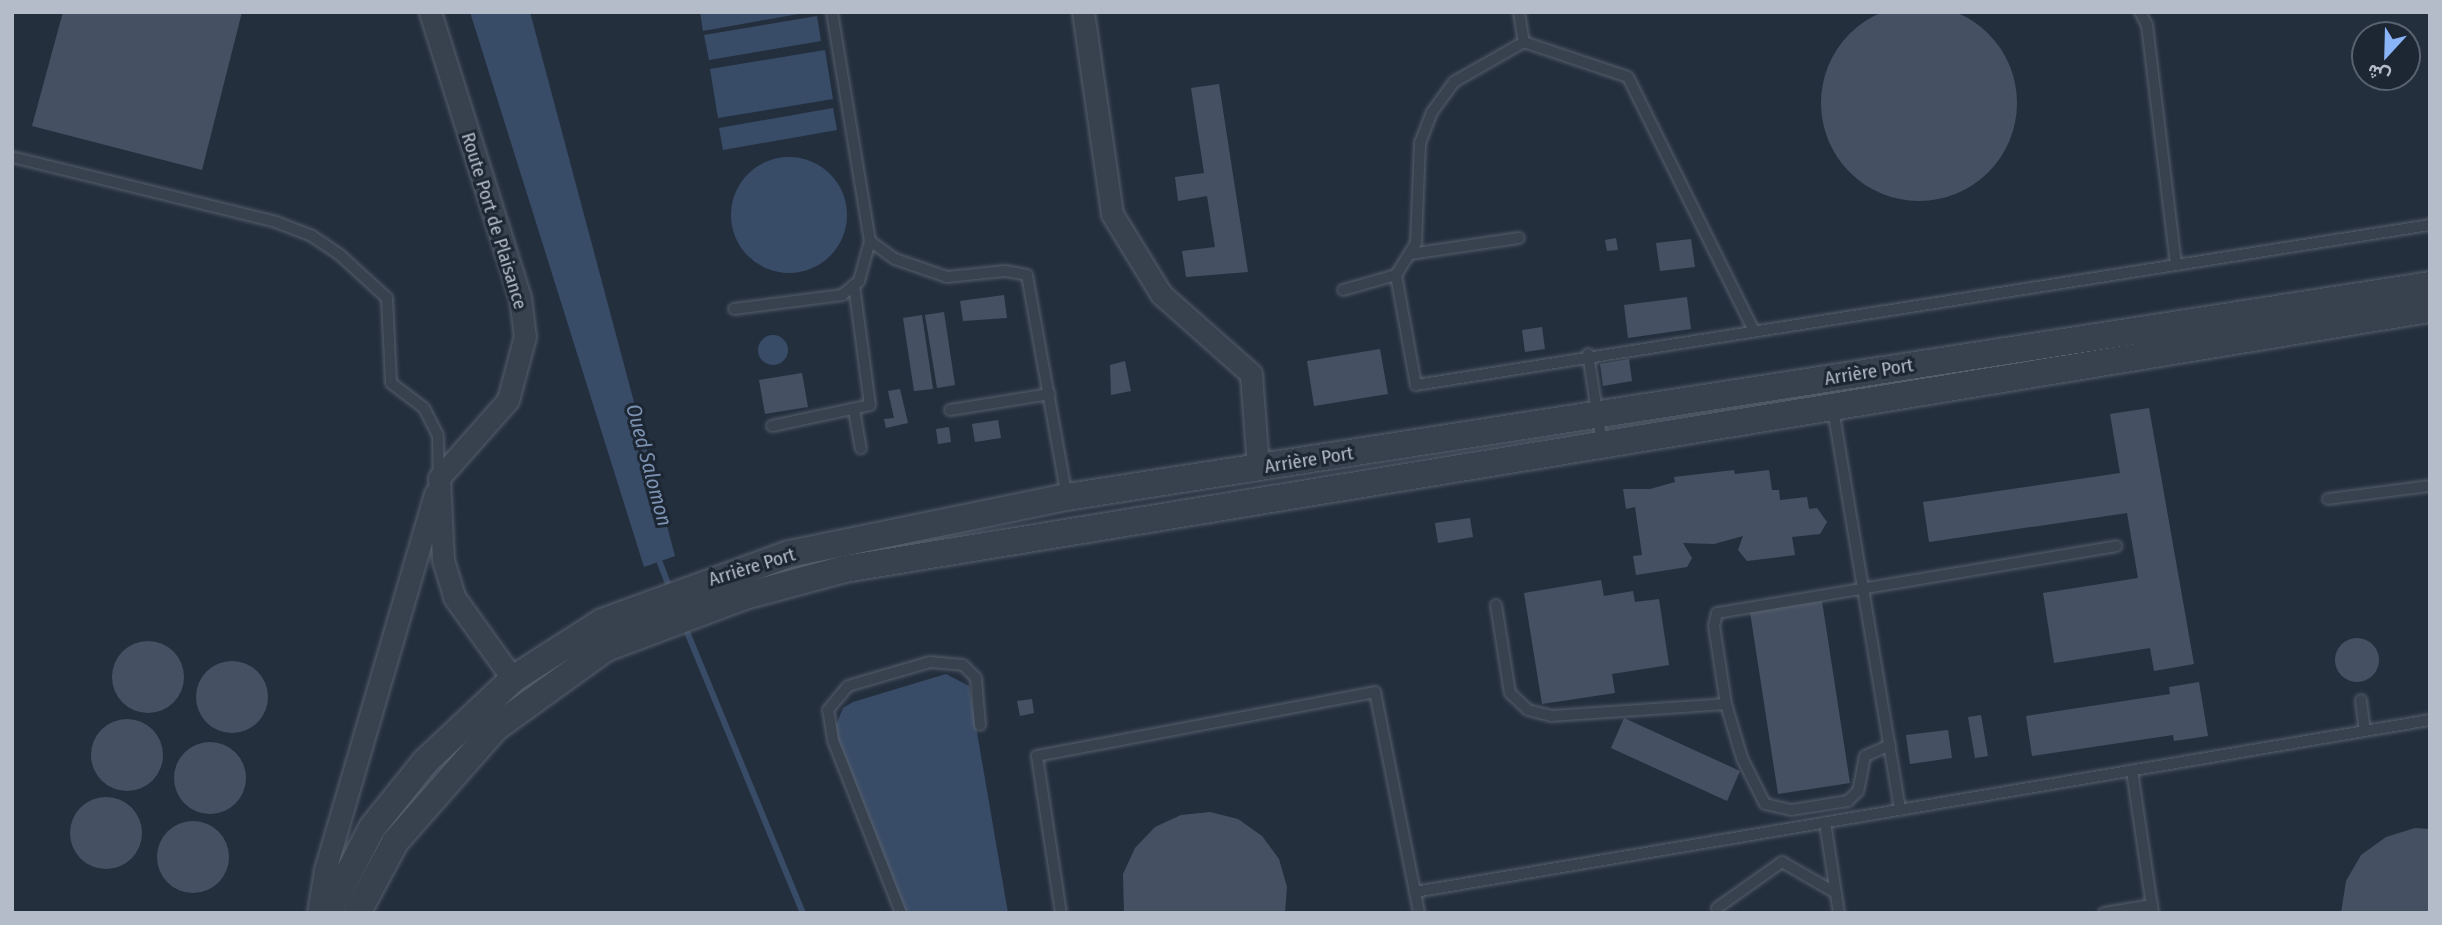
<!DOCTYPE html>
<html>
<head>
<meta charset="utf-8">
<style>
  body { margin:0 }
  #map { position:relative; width:2442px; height:925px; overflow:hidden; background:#242f3e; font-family:"Fira Sans Condensed",Vazirmatn,sans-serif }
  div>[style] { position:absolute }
  .water>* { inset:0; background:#394c67 }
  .round { border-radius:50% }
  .stream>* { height:6px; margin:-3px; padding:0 3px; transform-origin:3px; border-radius:3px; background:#394c67 }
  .building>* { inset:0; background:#455162 }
  .roads { filter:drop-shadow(0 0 2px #565f6c) drop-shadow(0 0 2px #565f6c) }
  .service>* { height:10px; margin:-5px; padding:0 5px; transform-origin:5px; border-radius:5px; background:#38414e }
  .minor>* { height:21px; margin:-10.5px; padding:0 10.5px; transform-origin:10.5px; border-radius:10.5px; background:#38414e }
  .tertiary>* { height:26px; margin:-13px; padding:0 13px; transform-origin:13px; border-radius:13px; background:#38414e }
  span { translate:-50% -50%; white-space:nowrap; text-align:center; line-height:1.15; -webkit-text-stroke:6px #1d2633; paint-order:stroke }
  .street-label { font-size:19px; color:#b4bcc9 }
  .water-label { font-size:21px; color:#7c92b1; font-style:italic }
  .frame { position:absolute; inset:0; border:14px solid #b4bcc9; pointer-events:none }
  .north { position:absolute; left:2351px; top:21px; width:70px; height:70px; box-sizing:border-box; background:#1d2633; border:2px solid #59626f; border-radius:50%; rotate:202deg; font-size:19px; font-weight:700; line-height:28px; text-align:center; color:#b4bcc9 }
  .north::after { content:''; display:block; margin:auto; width:24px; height:32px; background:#8ab4f8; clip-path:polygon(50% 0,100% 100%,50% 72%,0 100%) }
</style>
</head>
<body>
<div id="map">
  <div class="water">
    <i style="clip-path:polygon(470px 12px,530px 12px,675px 556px,644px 567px)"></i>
    <i style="clip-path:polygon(700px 12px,809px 12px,703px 31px)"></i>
    <i style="clip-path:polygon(817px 16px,821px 41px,709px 60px,704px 35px)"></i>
    <i style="clip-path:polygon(825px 50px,833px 99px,718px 118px,710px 69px)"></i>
    <i style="clip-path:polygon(833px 108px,837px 130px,723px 150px,719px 128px)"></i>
    <i class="round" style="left:731px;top:157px;width:116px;height:116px"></i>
    <i class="round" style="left:758px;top:335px;width:30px;height:30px"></i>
    <i style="clip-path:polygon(946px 674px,969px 686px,1008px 913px,906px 913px,834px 730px,843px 708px,853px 702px)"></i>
  </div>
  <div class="stream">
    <i style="left:657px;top:555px;width:39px;rotate:69deg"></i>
    <i style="left:685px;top:627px;width:309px;rotate:67.6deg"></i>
  </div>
  <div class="building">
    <i class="round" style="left:1821px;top:5px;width:196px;height:196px"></i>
    <i style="clip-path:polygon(63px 12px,242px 12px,202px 170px,32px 126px)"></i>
    <i style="clip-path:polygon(1219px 84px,1248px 272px,1186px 277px,1182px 251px,1215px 247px,1207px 196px,1178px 201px,1175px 177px,1204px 173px,1191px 88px)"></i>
    <i style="clip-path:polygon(1616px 238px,1618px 250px,1607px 251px,1605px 240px)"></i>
    <i style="clip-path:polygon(1691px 239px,1695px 267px,1660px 271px,1656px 243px)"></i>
    <i style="clip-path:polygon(1004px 295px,1007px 318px,963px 321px,960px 301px)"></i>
    <i style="clip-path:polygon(1687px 297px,1691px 329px,1628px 338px,1624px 305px)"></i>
    <i style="clip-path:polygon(944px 312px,955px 385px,937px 388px,925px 315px)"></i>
    <i style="clip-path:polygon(922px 315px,933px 389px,914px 391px,903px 318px)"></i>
    <i style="clip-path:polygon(1542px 327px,1545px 349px,1525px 352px,1522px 330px)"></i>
    <i style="clip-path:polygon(1380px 349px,1388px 394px,1314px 406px,1307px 361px)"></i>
    <i style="clip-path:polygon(1629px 359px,1632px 381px,1603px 386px,1600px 364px)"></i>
    <i style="clip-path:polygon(1125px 361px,1131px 391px,1111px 395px,1110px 365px)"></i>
    <i style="clip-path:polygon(802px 373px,808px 407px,765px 414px,759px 380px)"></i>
    <i style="clip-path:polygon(900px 389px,908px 423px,886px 428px,884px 419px,894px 418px,888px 391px)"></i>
    <i style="clip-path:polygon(2149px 408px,2194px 664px,2154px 671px,2150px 648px,2054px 663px,2043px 593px,2138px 578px,2127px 513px,1929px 542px,1923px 502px,2120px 473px,2110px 414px)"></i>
    <i style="clip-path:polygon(998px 420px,1001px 438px,975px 442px,972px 424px)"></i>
    <i style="clip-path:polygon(949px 427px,951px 442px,938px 444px,936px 429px)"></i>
    <i style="clip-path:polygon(1734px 470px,1735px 474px,1769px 470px,1772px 490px,1779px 490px,1780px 500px,1807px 497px,1809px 509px,1817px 508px,1827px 522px,1820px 534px,1792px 537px,1795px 555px,1747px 561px,1738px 550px,1743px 536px,1714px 544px,1683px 543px,1692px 558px,1687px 567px,1636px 575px,1633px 556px,1642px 555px,1635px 507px,1626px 509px,1623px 489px,1650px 489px,1675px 482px,1674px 477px)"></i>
    <i style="clip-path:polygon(1470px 518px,1473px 537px,1438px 543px,1435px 523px)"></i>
    <i style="clip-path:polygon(1601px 580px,1604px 596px,1633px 591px,1635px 602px,1659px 599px,1669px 665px,1612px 674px,1615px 693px,1542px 704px,1524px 593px)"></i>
    <i style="clip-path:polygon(1822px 601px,1850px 783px,1778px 794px,1750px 612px)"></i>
    <i class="round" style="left:2335px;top:638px;width:44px;height:44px"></i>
    <i class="round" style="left:112px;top:641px;width:72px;height:72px"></i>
    <i class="round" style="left:196px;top:661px;width:72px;height:72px"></i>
    <i style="clip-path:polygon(2199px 682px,2208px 736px,2174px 741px,2173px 735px,2032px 756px,2026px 716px,2170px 694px,2169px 687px)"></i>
    <i style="clip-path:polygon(1032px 699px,1034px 713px,1020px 716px,1017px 701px)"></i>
    <i style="clip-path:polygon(1981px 715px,1988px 756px,1975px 758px,1968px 717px)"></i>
    <i style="clip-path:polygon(1624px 718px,1740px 771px,1727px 801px,1611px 748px)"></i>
    <i class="round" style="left:91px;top:719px;width:72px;height:72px"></i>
    <i style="clip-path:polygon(1948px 730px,1952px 758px,1910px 764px,1906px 735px)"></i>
    <i class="round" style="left:174px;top:742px;width:72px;height:72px"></i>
    <i class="round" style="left:70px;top:797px;width:72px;height:72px"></i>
    <i style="clip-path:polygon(1210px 812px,1238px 819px,1262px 836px,1279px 859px,1287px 887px,1285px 913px,1124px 913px,1123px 874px,1135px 848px,1155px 827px,1181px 815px)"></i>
    <i class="round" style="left:157px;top:821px;width:72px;height:72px"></i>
    <i style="clip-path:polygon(2415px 828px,2430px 829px,2430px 913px,2341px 913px,2346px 881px,2361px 855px,2386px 837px)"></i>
  </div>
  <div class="roads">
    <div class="service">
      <i style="left:832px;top:12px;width:232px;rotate:80.6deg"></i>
      <i style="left:870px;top:241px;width:31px;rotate:36deg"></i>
      <i style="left:895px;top:259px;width:55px;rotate:19.1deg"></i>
      <i style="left:947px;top:277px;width:58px;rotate:-5.9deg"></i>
      <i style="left:1005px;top:271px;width:22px;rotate:10deg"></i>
      <i style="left:1027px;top:275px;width:226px;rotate:79.8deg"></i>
      <i style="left:1519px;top:12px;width:30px;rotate:81deg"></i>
      <i style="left:2140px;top:12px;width:15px;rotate:62deg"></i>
      <i style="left:2147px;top:25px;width:240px;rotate:83.1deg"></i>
      <i style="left:12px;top:157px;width:272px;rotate:13.8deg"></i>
      <i style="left:276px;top:222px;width:39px;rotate:21deg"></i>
      <i style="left:312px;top:236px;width:34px;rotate:34deg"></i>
      <i style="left:340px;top:255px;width:64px;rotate:42.5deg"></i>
      <i style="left:387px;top:298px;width:85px;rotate:87.3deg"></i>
      <i style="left:391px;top:383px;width:41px;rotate:37.1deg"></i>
      <i style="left:424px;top:408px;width:31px;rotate:63deg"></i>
      <i style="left:438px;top:436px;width:39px;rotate:89deg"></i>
      <i style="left:1410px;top:254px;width:110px;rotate:-8.4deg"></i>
      <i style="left:1343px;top:290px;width:55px;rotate:-15.8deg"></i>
      <i style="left:734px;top:309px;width:109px;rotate:-7.4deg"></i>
      <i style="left:842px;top:295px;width:22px;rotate:-39deg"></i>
      <i style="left:859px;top:281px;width:41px;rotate:-74.6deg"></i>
      <i style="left:1753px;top:329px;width:281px;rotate:-116.4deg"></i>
      <i style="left:1628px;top:77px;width:110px;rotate:-161.4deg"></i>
      <i style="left:1524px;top:42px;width:81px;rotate:150.3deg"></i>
      <i style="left:1454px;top:82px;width:37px;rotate:126deg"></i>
      <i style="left:1432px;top:112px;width:33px;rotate:111deg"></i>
      <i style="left:1420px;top:143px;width:100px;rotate:92.3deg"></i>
      <i style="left:1416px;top:243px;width:38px;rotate:122deg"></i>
      <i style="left:1396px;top:275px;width:112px;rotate:79.7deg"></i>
      <i style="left:1416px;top:385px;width:1027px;rotate:-8.97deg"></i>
      <i style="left:1588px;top:354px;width:90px;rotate:81.1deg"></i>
      <i style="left:1833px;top:409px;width:407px;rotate:80.5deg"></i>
      <i style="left:854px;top:410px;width:39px;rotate:80deg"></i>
      <i style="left:950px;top:410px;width:101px;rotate:-9.1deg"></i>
      <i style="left:772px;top:426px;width:100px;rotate:-12.1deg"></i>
      <i style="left:870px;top:405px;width:121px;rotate:-97.6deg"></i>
      <i style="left:2328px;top:499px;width:103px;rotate:-7.3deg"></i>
      <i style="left:1496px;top:605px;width:89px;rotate:81deg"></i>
      <i style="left:1510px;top:693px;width:25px;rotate:43deg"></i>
      <i style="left:1528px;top:710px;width:25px;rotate:14deg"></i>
      <i style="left:1552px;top:716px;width:174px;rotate:-3.9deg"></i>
      <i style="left:2361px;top:700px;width:31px;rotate:83deg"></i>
      <i style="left:1890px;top:745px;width:27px;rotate:156deg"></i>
      <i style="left:1865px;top:756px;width:36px;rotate:101deg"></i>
      <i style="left:1858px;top:791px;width:14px;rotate:135deg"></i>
      <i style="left:1848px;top:801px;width:58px;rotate:171deg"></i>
      <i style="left:1791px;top:810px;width:27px;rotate:-167deg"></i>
      <i style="left:1765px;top:804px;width:51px;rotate:-116.6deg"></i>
      <i style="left:1742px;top:758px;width:56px;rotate:-106.5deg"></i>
      <i style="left:1726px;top:704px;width:79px;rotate:-98.7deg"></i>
      <i style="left:1714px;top:626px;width:13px;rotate:-77deg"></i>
      <i style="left:1717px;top:613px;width:405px;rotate:-9.5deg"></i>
      <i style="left:2132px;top:771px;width:144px;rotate:81.6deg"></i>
      <i style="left:1825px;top:822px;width:92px;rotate:81.3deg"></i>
      <i style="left:1415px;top:892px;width:1029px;rotate:-9.62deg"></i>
      <i style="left:1717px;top:908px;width:80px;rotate:-35.3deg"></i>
      <i style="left:1782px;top:862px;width:62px;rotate:29.9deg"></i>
      <i style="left:901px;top:913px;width:186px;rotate:-111.5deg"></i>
      <i style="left:833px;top:740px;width:30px;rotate:-99deg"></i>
      <i style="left:828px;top:710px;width:31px;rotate:-50deg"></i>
      <i style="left:848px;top:686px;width:85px;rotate:-16.3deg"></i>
      <i style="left:930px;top:662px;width:33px;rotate:5deg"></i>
      <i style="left:963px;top:665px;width:18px;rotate:45deg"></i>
      <i style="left:976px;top:678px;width:47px;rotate:85.1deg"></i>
      <i style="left:1061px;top:913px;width:159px;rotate:-98.7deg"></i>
      <i style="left:1037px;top:756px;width:344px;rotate:-10.7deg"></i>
      <i style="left:1375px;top:692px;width:225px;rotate:78.7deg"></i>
      <i style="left:2104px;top:913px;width:49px;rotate:-9.5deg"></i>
    </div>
    <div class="minor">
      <i style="left:430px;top:12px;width:299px;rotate:72.5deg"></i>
      <i style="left:520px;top:297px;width:39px;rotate:83deg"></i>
      <i style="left:525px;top:336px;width:66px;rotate:104.9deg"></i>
      <i style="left:508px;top:400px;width:104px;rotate:131.5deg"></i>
      <i style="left:439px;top:478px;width:82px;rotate:87.2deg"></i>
      <i style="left:443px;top:560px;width:39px;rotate:73deg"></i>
      <i style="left:454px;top:597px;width:101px;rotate:54.3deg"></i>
      <i style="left:1083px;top:12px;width:204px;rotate:81.8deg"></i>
      <i style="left:1112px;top:214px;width:94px;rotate:58.5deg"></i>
      <i style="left:1161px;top:294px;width:120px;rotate:41.6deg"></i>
      <i style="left:1251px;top:374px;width:94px;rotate:85.7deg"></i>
      <i style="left:318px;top:913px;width:44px;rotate:-80.8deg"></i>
      <i style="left:325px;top:870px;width:392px;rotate:-73.7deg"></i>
    </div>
    <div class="tertiary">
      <i style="left:328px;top:913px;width:96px;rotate:-62.6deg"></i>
      <i style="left:372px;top:828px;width:85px;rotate:-51.2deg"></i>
      <i style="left:425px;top:762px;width:121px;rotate:-43.3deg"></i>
      <i style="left:513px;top:679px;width:106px;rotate:-32.6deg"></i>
      <i style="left:602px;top:622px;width:199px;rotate:-20deg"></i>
      <i style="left:789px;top:554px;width:284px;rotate:-11.6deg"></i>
      <i style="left:1067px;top:497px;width:1379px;rotate:-8.84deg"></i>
      <i style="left:357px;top:913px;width:81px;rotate:-61.8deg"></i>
      <i style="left:395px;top:842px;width:152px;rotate:-48.7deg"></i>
      <i style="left:495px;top:728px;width:137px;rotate:-35.8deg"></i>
      <i style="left:606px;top:648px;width:148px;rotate:-20.5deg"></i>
      <i style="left:745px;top:596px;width:104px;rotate:-15.1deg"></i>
      <i style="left:845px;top:569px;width:1606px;rotate:-9.32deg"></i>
    </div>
  </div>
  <div class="street-label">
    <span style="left:494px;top:221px;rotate:73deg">Route Port de Plaisance</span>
    <span style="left:1869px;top:372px;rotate:-9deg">Arrière Port</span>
    <span style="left:1309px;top:460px;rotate:-9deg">Arrière Port</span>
    <span style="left:752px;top:567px;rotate:-17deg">Arrière Port</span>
  </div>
  <div class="water-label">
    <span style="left:649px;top:465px;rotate:75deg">Oued Salomon</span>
  </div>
  <div class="frame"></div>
  <div class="north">ش</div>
</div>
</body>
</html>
